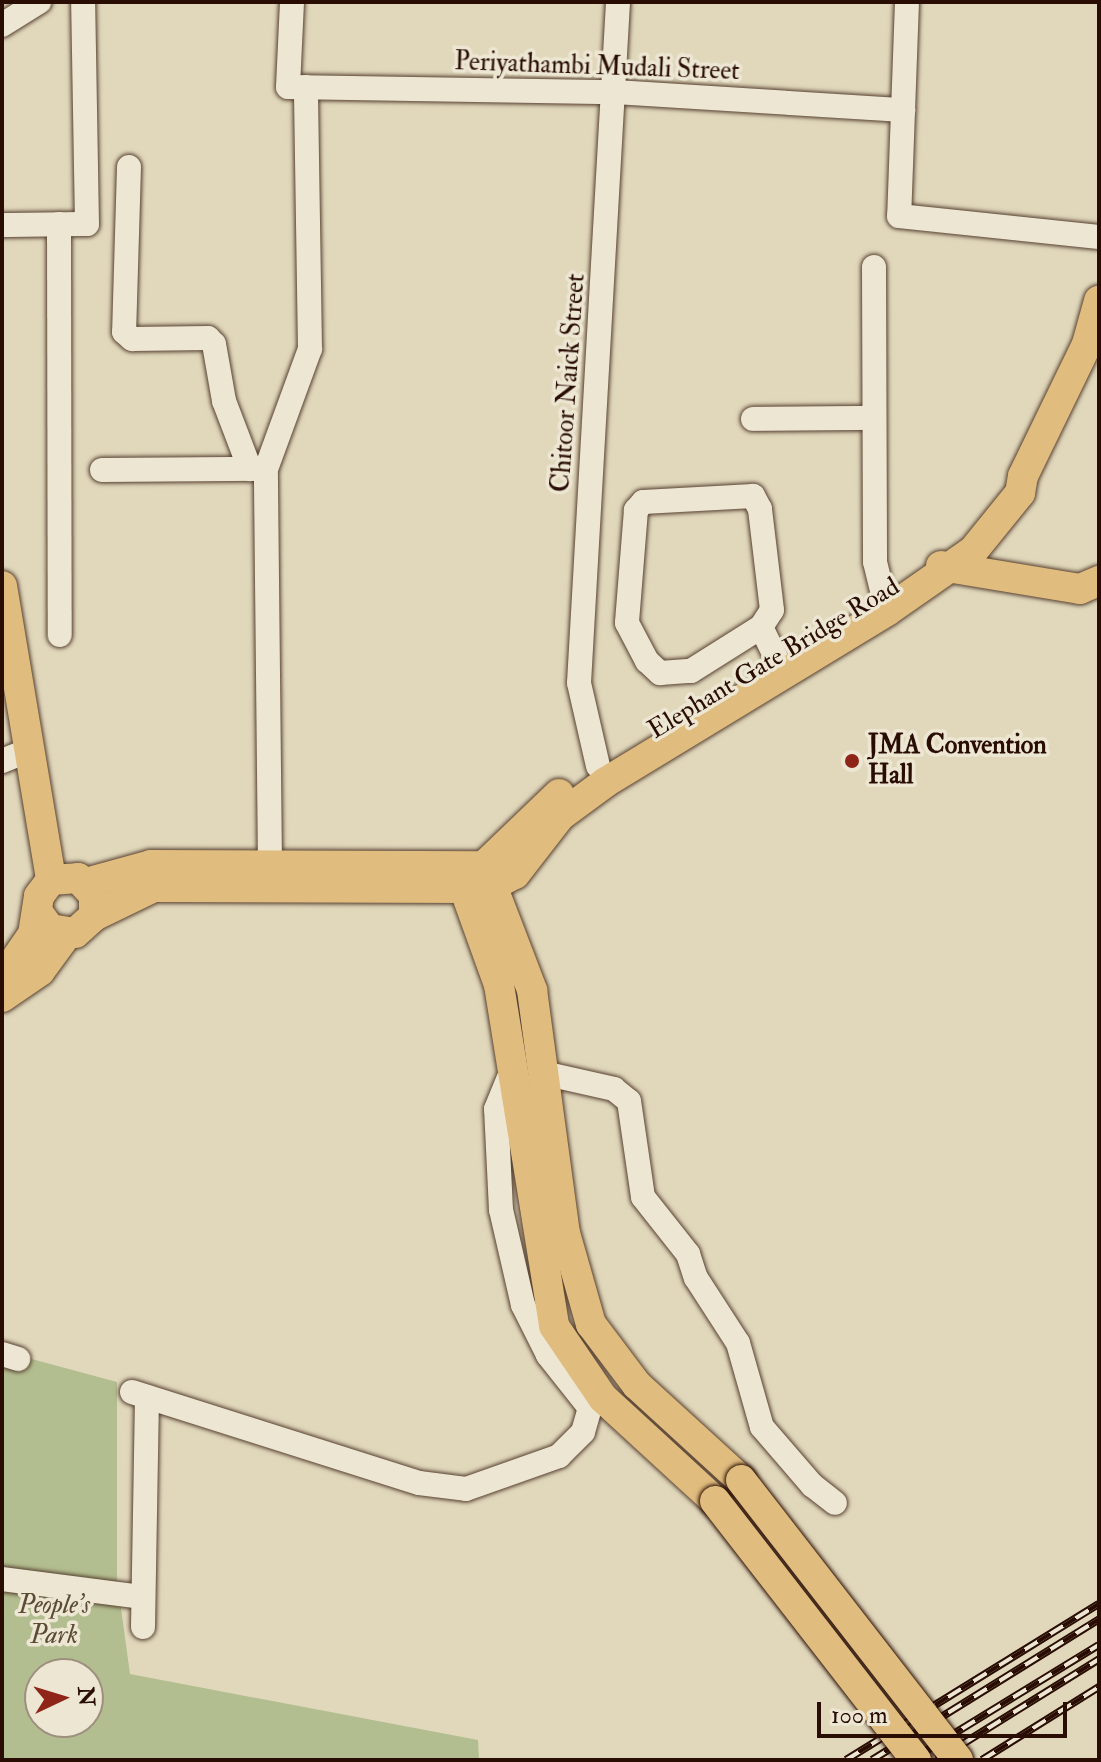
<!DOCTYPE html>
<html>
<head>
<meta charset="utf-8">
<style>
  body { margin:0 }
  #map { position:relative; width:1101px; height:1762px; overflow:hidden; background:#e1d8bc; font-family:"IM FELL Double Pica",serif }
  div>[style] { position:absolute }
  .green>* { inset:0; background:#b3be90 }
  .roads { filter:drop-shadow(0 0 2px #574030) drop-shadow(0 0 2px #574030) }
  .minor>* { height:24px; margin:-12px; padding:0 12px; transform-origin:12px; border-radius:12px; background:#ece6d3 }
  .major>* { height:30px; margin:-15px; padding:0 15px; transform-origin:15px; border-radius:15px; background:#e0bc7e }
  .rail>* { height:8px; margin-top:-4px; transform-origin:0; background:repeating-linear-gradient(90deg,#ece6d3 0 15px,#290d02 0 30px); box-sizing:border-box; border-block:2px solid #290d02 }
  .bridges { filter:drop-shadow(0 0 2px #290d02) drop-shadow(0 0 2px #290d02) }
  .major-bridge>* { height:30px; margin:-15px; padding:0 15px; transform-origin:15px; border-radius:15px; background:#e0bc7e }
  .dots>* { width:22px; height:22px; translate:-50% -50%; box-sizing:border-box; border:4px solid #ece6d3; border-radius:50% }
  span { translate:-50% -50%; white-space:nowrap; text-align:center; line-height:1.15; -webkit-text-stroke:7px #ece6d3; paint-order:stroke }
  .street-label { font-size:26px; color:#290d02 }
  .poi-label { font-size:26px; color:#290d02; font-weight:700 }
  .left { translate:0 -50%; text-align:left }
  .park-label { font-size:26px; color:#594b34; font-style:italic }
  .frame { position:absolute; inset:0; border:4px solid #290d02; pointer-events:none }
  .north { position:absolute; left:24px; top:1658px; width:80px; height:80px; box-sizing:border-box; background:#ece6d3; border:2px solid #9e8f7f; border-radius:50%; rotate:86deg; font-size:22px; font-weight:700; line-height:32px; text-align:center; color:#290d02 }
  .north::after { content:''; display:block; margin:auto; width:28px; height:36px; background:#8f2418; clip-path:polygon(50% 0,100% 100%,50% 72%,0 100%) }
  .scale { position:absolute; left:817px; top:1702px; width:250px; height:36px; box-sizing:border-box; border:4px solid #290d02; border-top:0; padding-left:10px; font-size:24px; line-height:28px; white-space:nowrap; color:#290d02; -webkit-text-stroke:6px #ece6d3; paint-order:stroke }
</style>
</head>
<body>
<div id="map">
  <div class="green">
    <i style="clip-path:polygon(evenodd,2px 1351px,117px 1382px,117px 1579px,130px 1674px,478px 1740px,479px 1760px,2px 1760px,2px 1351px,40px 1674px,88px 1674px,88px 1722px,40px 1722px,40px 1674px)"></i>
  </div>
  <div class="roads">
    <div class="minor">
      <i style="left:292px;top:2px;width:85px;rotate:92.7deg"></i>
      <i style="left:288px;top:87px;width:327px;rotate:0.9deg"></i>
      <i style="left:615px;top:92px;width:289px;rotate:3.6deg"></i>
      <i style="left:907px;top:2px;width:214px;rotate:92.1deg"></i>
      <i style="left:899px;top:216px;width:201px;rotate:6deg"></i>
      <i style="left:2px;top:25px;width:44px;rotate:-31.9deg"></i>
      <i style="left:129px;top:167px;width:165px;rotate:91.7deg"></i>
      <i style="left:124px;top:332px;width:11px;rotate:41deg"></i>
      <i style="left:132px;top:339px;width:76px;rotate:-0.8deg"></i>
      <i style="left:208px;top:338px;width:8px;rotate:45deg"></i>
      <i style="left:214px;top:344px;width:58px;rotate:80deg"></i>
      <i style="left:224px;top:401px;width:73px;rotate:69.1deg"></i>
      <i style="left:59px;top:224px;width:411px;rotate:89.9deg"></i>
      <i style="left:2px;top:225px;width:85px;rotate:-0.7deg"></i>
      <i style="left:87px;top:224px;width:222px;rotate:-91deg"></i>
      <i style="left:874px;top:267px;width:295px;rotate:89.8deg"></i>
      <i style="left:875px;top:562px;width:50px;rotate:76.2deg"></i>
      <i style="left:753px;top:419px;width:119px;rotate:-0.5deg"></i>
      <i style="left:102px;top:470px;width:162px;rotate:-0.4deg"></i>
      <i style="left:761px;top:627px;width:20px;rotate:-57deg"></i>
      <i style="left:772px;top:610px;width:102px;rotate:-96.8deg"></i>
      <i style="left:760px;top:509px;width:15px;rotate:-118deg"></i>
      <i style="left:753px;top:496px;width:110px;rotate:176.9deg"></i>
      <i style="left:643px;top:502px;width:11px;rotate:131deg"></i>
      <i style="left:636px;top:510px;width:113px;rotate:94.6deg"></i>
      <i style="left:627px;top:623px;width:43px;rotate:62.2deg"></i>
      <i style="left:647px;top:661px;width:18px;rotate:43deg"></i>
      <i style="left:660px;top:673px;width:31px;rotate:-4deg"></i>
      <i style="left:691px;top:671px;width:83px;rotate:-32.2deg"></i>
      <i style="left:761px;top:627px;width:34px;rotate:64deg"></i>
      <i style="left:2px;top:761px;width:27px;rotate:-22deg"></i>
      <i style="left:598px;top:766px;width:85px;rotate:-102.9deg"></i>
      <i style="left:579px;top:683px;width:682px;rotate:-86.72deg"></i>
      <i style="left:270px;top:865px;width:396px;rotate:-90.6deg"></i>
      <i style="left:266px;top:469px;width:128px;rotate:-69.9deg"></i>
      <i style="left:310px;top:349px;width:262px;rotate:-90.9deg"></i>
      <i style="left:543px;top:1073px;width:73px;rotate:12.7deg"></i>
      <i style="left:614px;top:1089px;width:19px;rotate:39deg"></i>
      <i style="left:629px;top:1101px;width:97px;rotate:81.7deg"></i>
      <i style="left:643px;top:1197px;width:73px;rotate:51.7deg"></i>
      <i style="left:688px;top:1254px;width:25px;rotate:72deg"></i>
      <i style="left:696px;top:1278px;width:77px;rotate:57.1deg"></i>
      <i style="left:738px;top:1343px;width:87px;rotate:74.1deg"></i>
      <i style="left:762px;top:1427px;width:77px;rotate:49.2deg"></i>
      <i style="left:812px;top:1485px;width:29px;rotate:38deg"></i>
      <i style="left:2px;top:1354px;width:17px;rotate:17deg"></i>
      <i style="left:132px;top:1392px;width:301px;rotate:17.6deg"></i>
      <i style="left:419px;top:1483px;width:47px;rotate:7.3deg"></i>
      <i style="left:466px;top:1489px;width:99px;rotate:-19.5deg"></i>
      <i style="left:559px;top:1456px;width:34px;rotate:-45deg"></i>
      <i style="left:583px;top:1432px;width:25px;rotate:-74deg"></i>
      <i style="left:590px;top:1408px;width:68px;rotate:-128.4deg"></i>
      <i style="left:548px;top:1355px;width:56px;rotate:-116.6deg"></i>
      <i style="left:523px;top:1305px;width:98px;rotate:-103deg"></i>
      <i style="left:501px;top:1210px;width:101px;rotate:-92.8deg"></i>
      <i style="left:496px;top:1109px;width:42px;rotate:-67.7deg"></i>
      <i style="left:2px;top:1579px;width:142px;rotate:7.3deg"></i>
      <i style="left:143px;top:1627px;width:230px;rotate:-89deg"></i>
    </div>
    <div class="major">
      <i style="left:941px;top:566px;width:141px;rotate:9.4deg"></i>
      <i style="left:1080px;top:589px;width:21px;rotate:-23deg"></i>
      <i style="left:2px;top:586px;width:298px;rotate:80.5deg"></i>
      <i style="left:486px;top:870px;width:129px;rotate:69deg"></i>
      <i style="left:532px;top:990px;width:245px;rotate:82.3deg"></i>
      <i style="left:565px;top:1233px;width:95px;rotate:74.1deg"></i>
      <i style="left:591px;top:1324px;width:76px;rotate:53deg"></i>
      <i style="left:637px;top:1385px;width:141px;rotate:42.4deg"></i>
      <i style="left:458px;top:871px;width:121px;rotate:70.2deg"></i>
      <i style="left:499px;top:985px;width:345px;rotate:80.8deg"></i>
      <i style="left:554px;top:1326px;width:87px;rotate:55.8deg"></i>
      <i style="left:603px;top:1398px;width:152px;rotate:42.6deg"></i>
      <i style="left:86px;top:883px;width:67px;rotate:-15.5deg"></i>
      <i style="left:151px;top:865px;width:333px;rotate:0.2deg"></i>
      <i style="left:484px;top:866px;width:104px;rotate:-43.8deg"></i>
      <i style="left:94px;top:916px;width:67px;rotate:-25.8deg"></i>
      <i style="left:154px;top:887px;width:315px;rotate:0.2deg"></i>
      <i style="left:469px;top:888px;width:23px;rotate:-5deg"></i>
      <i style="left:492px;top:886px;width:26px;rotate:-28deg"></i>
      <i style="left:515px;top:874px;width:73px;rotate:-52.2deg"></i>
      <i style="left:560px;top:816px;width:57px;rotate:-36.5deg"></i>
      <i style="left:606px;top:782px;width:329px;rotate:-31.3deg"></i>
      <i style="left:887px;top:611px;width:105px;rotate:-34.9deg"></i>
      <i style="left:973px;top:551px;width:75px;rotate:-51deg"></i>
      <i style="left:1020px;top:493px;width:17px;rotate:-80deg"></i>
      <i style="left:1023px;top:476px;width:147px;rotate:-64.1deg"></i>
      <i style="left:1087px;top:344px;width:45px;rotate:-74.4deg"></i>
      <i style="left:2px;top:979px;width:55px;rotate:-55.4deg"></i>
      <i style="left:33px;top:934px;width:38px;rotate:-81deg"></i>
      <i style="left:39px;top:896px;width:20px;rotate:-53deg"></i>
      <i style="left:51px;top:880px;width:27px;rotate:-4deg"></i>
      <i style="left:78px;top:878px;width:23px;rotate:47deg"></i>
      <i style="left:94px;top:895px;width:21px;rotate:90deg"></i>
      <i style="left:94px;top:916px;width:25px;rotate:138deg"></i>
      <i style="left:75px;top:933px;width:25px;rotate:-171deg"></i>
      <i style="left:50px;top:929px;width:17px;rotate:-126deg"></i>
      <i style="left:2px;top:997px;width:46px;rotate:-34.4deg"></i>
      <i style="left:40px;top:971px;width:46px;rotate:-53.9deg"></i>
    </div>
  </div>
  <div class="rail">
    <i style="left:846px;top:1760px;width:297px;rotate:-31.7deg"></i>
    <i style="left:872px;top:1760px;width:267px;rotate:-31.8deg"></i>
    <i style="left:911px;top:1760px;width:220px;rotate:-31.5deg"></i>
    <i style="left:937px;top:1760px;width:191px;rotate:-31.9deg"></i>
    <i style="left:982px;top:1760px;width:138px;rotate:-32deg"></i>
  </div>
  <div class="bridges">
    <div class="major-bridge">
      <i style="left:741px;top:1480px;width:354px;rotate:52.2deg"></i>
      <i style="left:715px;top:1501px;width:328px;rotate:52.2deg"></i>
    </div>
  </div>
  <div class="dots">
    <i style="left:852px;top:761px;background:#8f2418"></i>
  </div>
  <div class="street-label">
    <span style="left:597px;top:67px;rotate:2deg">Periyathambi Mudali Street</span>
    <span style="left:569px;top:383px;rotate:-86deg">Chitoor Naick Street</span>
    <span style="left:774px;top:659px;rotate:-31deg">Elephant Gate Bridge Road</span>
  </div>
  <div class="poi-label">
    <span class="left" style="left:868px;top:761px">JMA Convention<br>Hall</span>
  </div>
  <div class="park-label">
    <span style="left:54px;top:1621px">People's<br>Park</span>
  </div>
  <div class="frame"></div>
  <div class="north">N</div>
  <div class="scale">100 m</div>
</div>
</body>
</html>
